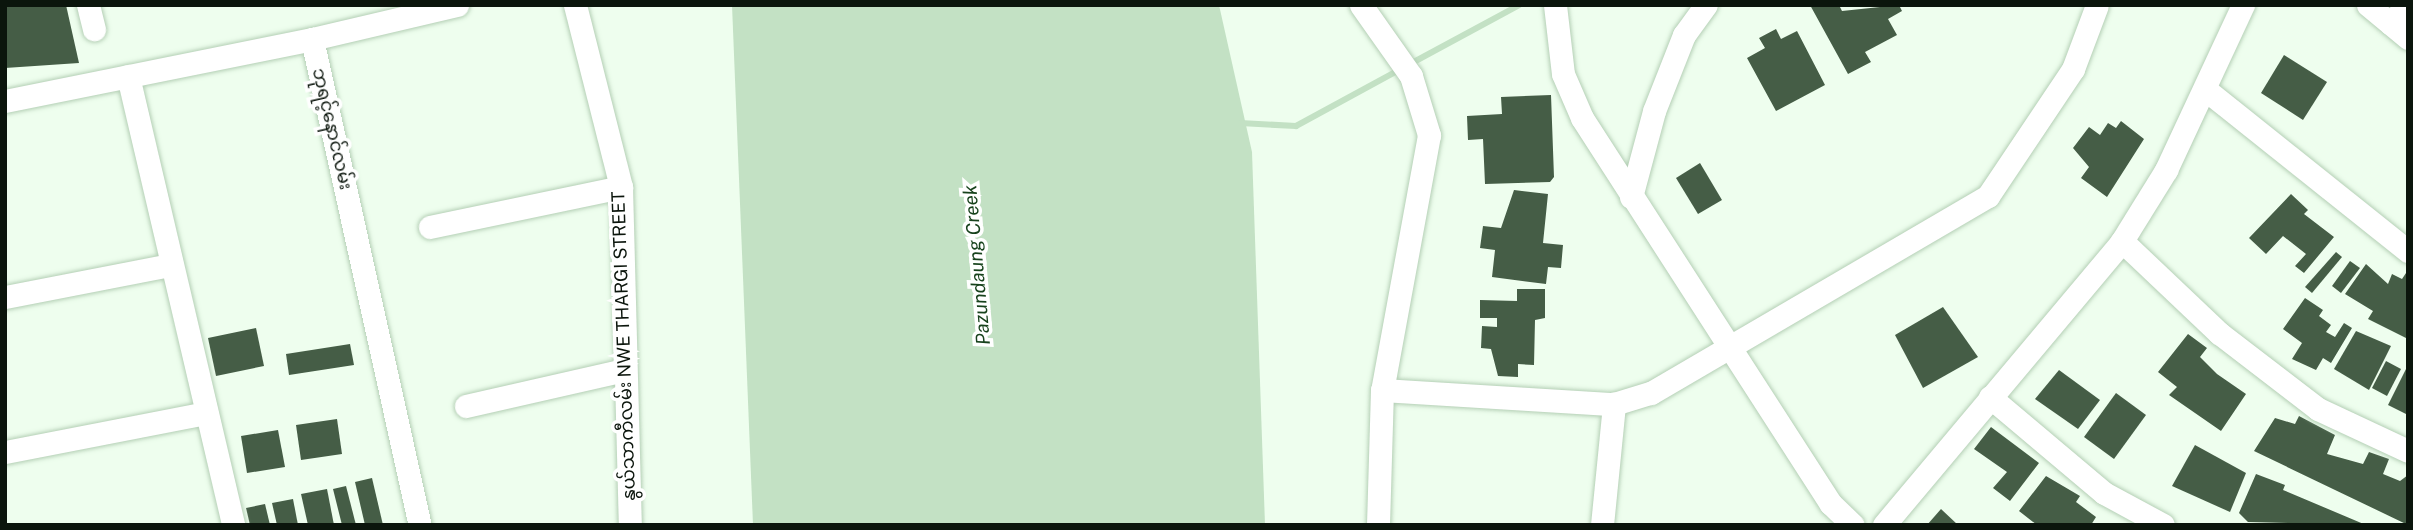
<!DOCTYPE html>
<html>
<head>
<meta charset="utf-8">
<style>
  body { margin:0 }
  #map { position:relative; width:2413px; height:530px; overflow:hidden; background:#eefeee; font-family:"Public Sans","Noto Sans Myanmar",sans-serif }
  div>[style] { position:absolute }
  .water>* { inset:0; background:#c3e1c4 }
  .stream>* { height:6px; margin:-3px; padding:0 3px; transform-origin:3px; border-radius:3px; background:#c3e1c4 }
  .building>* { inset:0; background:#455d46 }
  .roads { filter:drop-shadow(0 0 2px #b4cfb5) drop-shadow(0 0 2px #b4cfb5) }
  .minor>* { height:23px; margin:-11.5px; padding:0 11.5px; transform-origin:11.5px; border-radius:11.5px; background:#fff }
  span { translate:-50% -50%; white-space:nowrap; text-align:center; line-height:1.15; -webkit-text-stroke:7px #fff; paint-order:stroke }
  .street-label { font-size:18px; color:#0b150c }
  .water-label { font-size:19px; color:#17421c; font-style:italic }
  .frame { position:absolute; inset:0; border:7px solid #0b150c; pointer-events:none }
</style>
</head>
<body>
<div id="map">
  <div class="water">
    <i style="clip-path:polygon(732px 5px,1219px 5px,1252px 152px,1265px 525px,753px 525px)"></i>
  </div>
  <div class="stream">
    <i style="left:1410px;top:64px;width:124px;rotate:-28.4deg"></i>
    <i style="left:1240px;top:123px;width:56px;rotate:3.1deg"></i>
    <i style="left:1296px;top:126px;width:119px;rotate:-28.5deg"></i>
  </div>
  <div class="building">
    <i style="clip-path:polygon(5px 5px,66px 5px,79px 63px,5px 68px)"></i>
    <i style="clip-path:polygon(1810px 5px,1839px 5px,1842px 11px,1899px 5px,1902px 11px,1888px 19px,1897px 35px,1865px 52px,1871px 62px,1848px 74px)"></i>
    <i style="clip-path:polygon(1776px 29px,1781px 39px,1797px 31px,1825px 85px,1776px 111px,1747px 58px,1765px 48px,1759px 38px)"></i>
    <i style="clip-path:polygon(2284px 55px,2327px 82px,2303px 120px,2261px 93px)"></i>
    <i style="clip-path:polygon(1551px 95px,1554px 177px,1550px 182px,1485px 184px,1483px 139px,1468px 140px,1467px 116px,1502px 114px,1501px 97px)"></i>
    <i style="clip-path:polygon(2121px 121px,2144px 139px,2107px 197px,2081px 178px,2089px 167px,2073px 148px,2089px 127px,2100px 135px,2108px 123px,2116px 128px)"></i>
    <i style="clip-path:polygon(1700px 163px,1722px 200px,1698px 214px,1676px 178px)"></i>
    <i style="clip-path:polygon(1514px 190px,1548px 194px,1543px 243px,1563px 245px,1561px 268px,1548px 267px,1546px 284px,1492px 277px,1495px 250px,1480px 248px,1483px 226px,1501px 228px)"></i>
    <i style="clip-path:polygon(2291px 194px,2308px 210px,2304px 214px,2334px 237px,2304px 273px,2295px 266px,2306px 254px,2283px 236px,2266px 254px,2249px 238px)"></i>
    <i style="clip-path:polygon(2336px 252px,2342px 257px,2312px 293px,2305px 287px)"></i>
    <i style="clip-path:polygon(2350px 261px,2360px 268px,2341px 293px,2332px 286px)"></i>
    <i style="clip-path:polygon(2366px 264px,2388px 284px,2392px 274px,2402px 279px,2408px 270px,2408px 339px,2368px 319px,2373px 311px,2345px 294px)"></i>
    <i style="clip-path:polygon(1517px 289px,1545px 289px,1545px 318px,1535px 320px,1534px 365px,1518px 364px,1518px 377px,1498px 376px,1491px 349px,1481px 348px,1482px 326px,1497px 327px,1497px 318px,1480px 318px,1480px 300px,1517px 301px)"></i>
    <i style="clip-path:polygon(2305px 298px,2323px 310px,2319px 316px,2331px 325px,2326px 332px,2335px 337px,2344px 323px,2352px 328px,2331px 363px,2323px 358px,2316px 370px,2292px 359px,2302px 343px,2283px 329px)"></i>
    <i style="clip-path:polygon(1943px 307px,1978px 357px,1923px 388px,1895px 335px)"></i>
    <i style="clip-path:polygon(256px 328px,264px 366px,216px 376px,208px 338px)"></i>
    <i style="clip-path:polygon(2356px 331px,2391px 346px,2369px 390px,2334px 369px)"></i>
    <i style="clip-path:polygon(2188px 334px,2207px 348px,2200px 357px,2217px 374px,2246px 394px,2221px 431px,2169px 395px,2177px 387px,2158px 372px)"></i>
    <i style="clip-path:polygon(350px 344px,354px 365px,289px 375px,286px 354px)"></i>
    <i style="clip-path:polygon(2386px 361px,2401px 369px,2387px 396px,2372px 388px)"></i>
    <i style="clip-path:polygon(2408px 365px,2408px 415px,2388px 405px)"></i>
    <i style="clip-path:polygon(2059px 370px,2100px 400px,2078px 429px,2035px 399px)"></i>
    <i style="clip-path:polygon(2116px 393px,2146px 415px,2114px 459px,2084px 437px)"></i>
    <i style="clip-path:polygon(2299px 416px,2335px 435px,2327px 454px,2363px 464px,2369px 452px,2389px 459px,2383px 474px,2400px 481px,2408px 475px,2408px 525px,2254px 451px,2275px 418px,2295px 424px)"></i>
    <i style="clip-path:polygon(337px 419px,342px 454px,301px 460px,296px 425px)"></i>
    <i style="clip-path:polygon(1991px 427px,2039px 463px,2010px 501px,1993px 488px,2007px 472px,1974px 449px)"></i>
    <i style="clip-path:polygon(278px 430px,285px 467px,247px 473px,241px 436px)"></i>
    <i style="clip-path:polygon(2195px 445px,2246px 473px,2230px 512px,2172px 486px)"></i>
    <i style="clip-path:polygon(2256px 474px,2285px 485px,2283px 490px,2366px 525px,2248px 522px,2239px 513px)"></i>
    <i style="clip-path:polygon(2046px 476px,2080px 496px,2076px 502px,2096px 517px,2091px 525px,2037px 525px,2019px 511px)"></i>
    <i style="clip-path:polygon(372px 478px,383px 525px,365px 525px,355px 482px)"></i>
    <i style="clip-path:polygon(346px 486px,356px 525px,342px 525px,333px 489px)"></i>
    <i style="clip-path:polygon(327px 489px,334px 525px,308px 525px,301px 494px)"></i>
    <i style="clip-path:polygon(293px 499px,298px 525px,277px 525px,272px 503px)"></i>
    <i style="clip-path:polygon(265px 504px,270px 525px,250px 525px,246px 508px)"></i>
    <i style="clip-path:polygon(1941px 509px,1958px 525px,1927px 525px)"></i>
  </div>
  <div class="roads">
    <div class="minor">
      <i style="left:88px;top:5px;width:25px;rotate:76deg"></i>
      <i style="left:575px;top:5px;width:188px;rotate:75.8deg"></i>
      <i style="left:621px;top:187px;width:338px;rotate:88.5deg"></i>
      <i style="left:1361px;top:5px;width:87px;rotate:54.8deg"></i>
      <i style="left:1411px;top:76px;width:62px;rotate:73deg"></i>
      <i style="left:1429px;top:135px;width:259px;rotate:100.4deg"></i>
      <i style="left:1382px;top:390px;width:135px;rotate:91.7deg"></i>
      <i style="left:1555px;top:5px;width:69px;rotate:83.4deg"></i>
      <i style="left:1563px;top:74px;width:48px;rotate:66.6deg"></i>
      <i style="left:1582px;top:118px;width:459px;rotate:57.2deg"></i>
      <i style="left:1831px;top:504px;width:30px;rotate:44deg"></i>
      <i style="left:2368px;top:5px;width:52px;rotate:39.5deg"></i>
      <i style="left:2391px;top:24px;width:24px;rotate:-52deg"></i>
      <i style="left:312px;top:39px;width:149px;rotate:-13.2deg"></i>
      <i style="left:128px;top:76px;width:461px;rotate:76.8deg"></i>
      <i style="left:2206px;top:90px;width:258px;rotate:38.6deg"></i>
      <i style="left:5px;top:101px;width:313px;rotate:-11.4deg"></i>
      <i style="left:312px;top:39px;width:498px;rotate:77.5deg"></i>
      <i style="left:1631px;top:197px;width:89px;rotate:-75deg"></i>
      <i style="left:1654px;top:111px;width:82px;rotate:-68.5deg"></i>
      <i style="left:1684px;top:35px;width:37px;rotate:-54deg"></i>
      <i style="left:430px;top:227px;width:195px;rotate:-11.8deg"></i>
      <i style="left:2122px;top:241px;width:134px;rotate:43.5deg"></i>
      <i style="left:2219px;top:333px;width:125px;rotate:37.5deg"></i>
      <i style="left:2318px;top:409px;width:99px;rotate:25deg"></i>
      <i style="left:5px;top:297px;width:167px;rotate:-11deg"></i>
      <i style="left:1382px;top:390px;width:232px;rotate:3.5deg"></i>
      <i style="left:1614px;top:404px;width:39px;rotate:-17deg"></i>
      <i style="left:1651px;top:393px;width:390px;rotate:-30.3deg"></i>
      <i style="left:1988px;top:196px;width:153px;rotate:-56.2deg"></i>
      <i style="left:2073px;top:69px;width:68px;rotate:-69.4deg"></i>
      <i style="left:1990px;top:397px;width:149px;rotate:40.1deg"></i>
      <i style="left:2104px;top:493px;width:67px;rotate:28.5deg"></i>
      <i style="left:466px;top:406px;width:162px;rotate:-12.8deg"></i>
      <i style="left:5px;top:452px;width:205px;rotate:-11deg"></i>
      <i style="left:1602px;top:525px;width:122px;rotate:-84.3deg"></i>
      <i style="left:1884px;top:525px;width:371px;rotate:-50deg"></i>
      <i style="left:2122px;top:241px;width:84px;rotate:-58.2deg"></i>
      <i style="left:2166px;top:170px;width:182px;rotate:-65deg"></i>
    </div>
  </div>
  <div class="street-label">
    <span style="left:332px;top:129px;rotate:77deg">ဘုရင့်နောင်လမ်း</span>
    <span style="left:624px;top:346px;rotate:-92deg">နွယ်သာကီလမ်း NWE THARGI STREET</span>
  </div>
  <div class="water-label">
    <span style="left:977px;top:265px;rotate:-95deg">Pazundaung Creek</span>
  </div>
  <div class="frame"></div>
</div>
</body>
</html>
